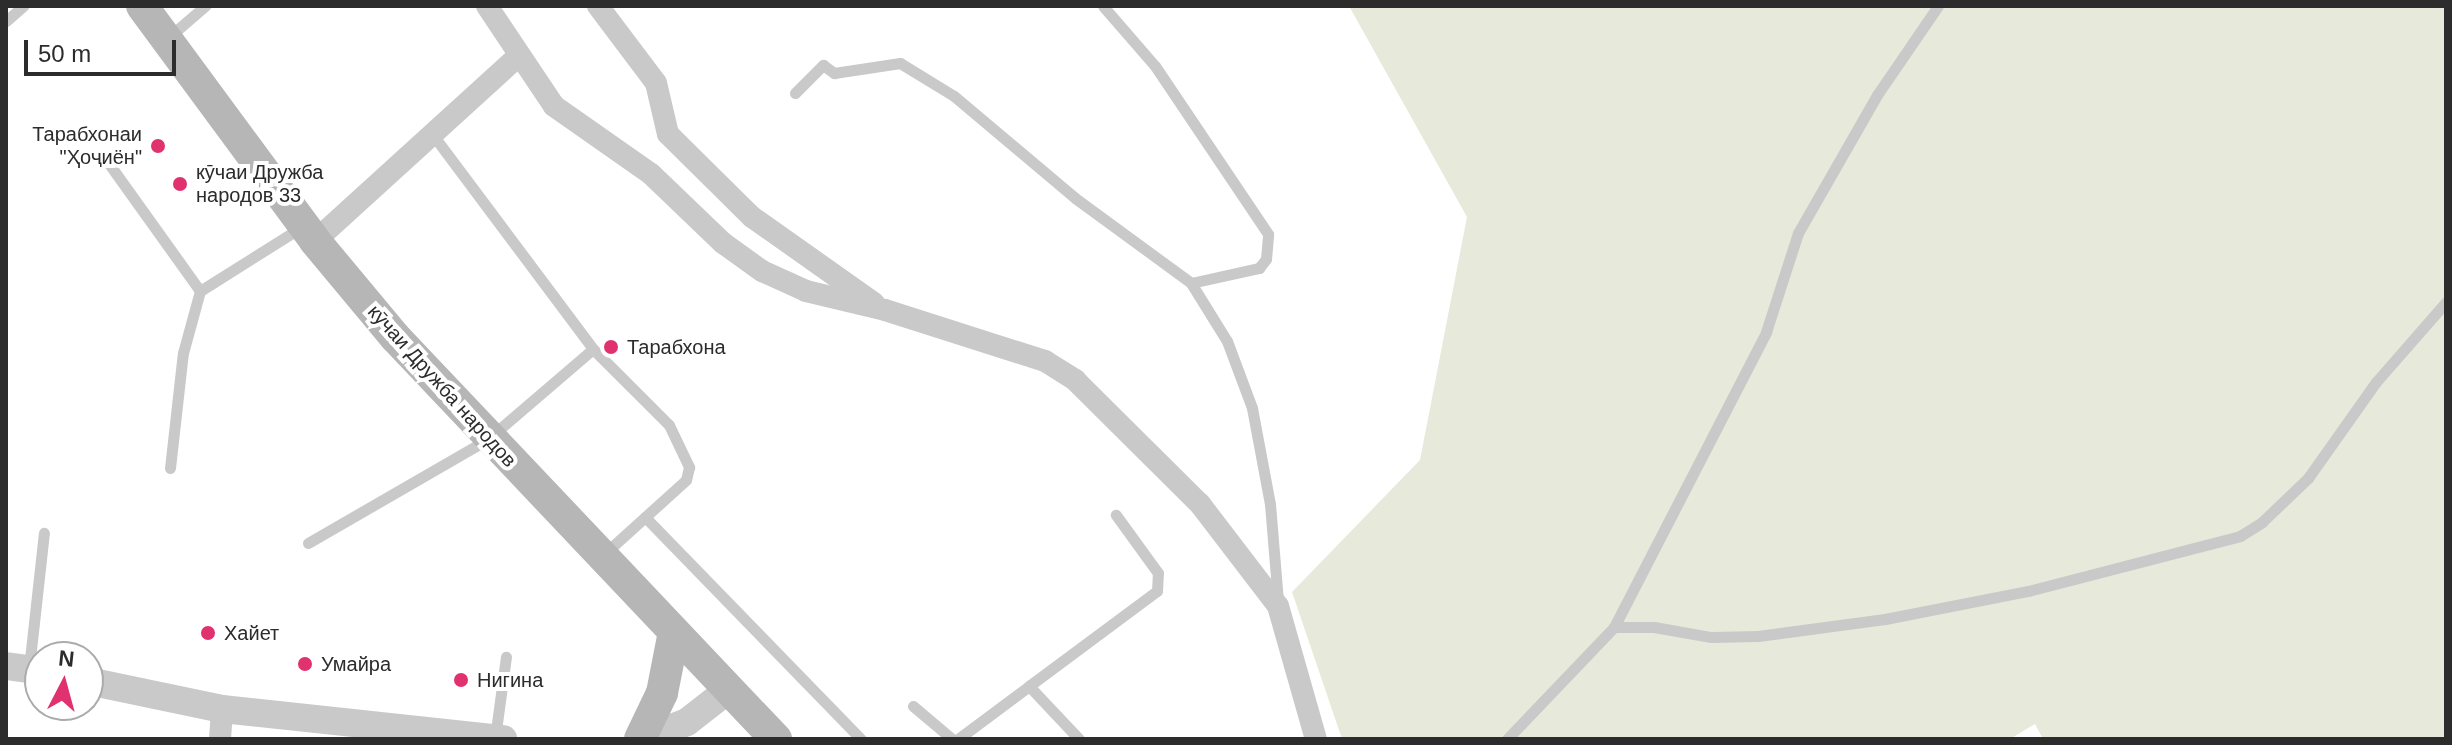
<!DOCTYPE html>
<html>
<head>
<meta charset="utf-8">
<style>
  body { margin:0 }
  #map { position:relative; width:2452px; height:745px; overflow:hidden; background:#fff; font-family:Arial,sans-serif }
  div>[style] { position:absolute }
  .green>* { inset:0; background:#e7eada }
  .service>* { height:11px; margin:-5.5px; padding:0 5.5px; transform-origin:5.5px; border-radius:5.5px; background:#c9c9c9 }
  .minor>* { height:22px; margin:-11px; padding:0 11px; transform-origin:11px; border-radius:11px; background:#c9c9c9 }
  .tertiary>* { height:28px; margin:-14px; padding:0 14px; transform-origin:14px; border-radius:14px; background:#c9c9c9 }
  .secondary>* { height:32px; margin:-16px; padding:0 16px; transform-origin:16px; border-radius:16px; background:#b6b6b6 }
  .dots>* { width:22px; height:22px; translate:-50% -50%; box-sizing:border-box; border:4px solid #fff; border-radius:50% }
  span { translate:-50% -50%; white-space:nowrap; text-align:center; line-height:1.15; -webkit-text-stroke:8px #fff; paint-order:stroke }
  .poi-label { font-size:20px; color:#2c2c2c }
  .right { translate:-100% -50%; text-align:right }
  .left { translate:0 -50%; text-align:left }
  .street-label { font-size:20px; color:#2c2c2c }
  .frame { position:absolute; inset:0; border:8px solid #2c2c2c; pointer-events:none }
  .north { position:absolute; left:24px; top:641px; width:80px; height:80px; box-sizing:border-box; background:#fff; border:2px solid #ababab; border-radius:50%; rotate:6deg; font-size:22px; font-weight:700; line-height:32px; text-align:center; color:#2c2c2c }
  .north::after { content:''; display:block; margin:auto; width:28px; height:36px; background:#df326f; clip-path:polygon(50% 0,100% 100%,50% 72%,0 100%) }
  .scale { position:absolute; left:24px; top:40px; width:152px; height:36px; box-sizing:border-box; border:4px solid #2c2c2c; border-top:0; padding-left:10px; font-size:24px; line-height:28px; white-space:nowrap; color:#2c2c2c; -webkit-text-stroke:6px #fff; paint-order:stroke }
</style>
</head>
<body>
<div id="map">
  <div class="green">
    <i style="clip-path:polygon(1349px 6px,2446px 6px,2446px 739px,2043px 739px,2035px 724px,2010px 739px,1342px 739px,1292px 592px,1420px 460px,1467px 217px)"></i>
  </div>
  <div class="service">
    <i style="left:6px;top:21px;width:23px;rotate:-41deg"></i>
    <i style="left:169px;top:37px;width:48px;rotate:-40.7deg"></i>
    <i style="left:795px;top:93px;width:40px;rotate:-45deg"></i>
    <i style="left:823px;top:65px;width:14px;rotate:36deg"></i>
    <i style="left:834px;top:73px;width:67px;rotate:-8.6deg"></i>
    <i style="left:900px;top:63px;width:63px;rotate:31.4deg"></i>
    <i style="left:954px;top:96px;width:158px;rotate:40.1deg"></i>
    <i style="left:1075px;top:198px;width:144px;rotate:36.2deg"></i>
    <i style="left:1191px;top:283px;width:70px;rotate:-12.4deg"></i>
    <i style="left:1259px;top:268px;width:11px;rotate:-52deg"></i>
    <i style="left:1266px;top:259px;width:25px;rotate:-85deg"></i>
    <i style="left:1268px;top:234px;width:202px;rotate:-123.9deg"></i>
    <i style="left:1155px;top:66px;width:79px;rotate:-130.9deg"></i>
    <i style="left:433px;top:135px;width:267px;rotate:53.2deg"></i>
    <i style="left:102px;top:154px;width:168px;rotate:54.4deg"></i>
    <i style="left:200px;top:291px;width:118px;rotate:-32.2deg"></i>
    <i style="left:1191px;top:283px;width:68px;rotate:58.2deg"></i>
    <i style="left:1227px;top:341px;width:72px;rotate:69.5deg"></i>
    <i style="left:1252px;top:408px;width:98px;rotate:79.4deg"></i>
    <i style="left:1270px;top:504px;width:98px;rotate:85.3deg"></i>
    <i style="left:170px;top:468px;width:116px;rotate:-83.6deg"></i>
    <i style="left:183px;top:353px;width:64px;rotate:-74.7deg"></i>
    <i style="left:645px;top:517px;width:310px;rotate:45.8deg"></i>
    <i style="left:308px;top:543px;width:208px;rotate:-30deg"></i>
    <i style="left:488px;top:439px;width:138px;rotate:-40.6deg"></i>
    <i style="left:593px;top:349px;width:107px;rotate:45deg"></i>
    <i style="left:669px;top:425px;width:47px;rotate:64.5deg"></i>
    <i style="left:689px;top:467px;width:13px;rotate:103deg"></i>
    <i style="left:686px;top:480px;width:112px;rotate:137.9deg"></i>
    <i style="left:1614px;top:627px;width:40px"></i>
    <i style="left:1654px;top:627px;width:58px;rotate:10deg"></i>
    <i style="left:1711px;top:637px;width:47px;rotate:-1.2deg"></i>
    <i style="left:1758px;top:636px;width:128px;rotate:-7.6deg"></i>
    <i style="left:1885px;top:619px;width:146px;rotate:-11.1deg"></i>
    <i style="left:2028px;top:591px;width:219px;rotate:-14.5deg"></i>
    <i style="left:2240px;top:536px;width:26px;rotate:-32deg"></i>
    <i style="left:2262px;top:522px;width:64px;rotate:-43.7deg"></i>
    <i style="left:2308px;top:478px;width:118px;rotate:-54.7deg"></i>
    <i style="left:2376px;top:382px;width:106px;rotate:-48.8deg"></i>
    <i style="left:29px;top:668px;width:136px;rotate:-83.7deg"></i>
    <i style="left:1029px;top:686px;width:159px;rotate:-36.6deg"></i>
    <i style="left:1157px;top:591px;width:18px;rotate:-87deg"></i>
    <i style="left:1158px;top:573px;width:72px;rotate:-125.9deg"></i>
    <i style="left:913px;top:706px;width:51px;rotate:40.2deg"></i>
    <i style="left:495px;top:738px;width:82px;rotate:-82.3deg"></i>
    <i style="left:958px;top:739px;width:89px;rotate:-36.7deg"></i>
    <i style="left:1029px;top:686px;width:73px;rotate:46.7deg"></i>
    <i style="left:1507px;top:739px;width:155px;rotate:-46.3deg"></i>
    <i style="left:1614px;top:627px;width:332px;rotate:-62.7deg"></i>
    <i style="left:1766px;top:332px;width:104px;rotate:-72.1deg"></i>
    <i style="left:1798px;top:233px;width:159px;rotate:-60.2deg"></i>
    <i style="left:1877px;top:95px;width:108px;rotate:-55.6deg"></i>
  </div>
  <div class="minor">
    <i style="left:487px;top:6px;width:120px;rotate:56.2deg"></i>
    <i style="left:554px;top:106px;width:118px;rotate:35deg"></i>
    <i style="left:651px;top:174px;width:100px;rotate:43.8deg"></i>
    <i style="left:723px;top:243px;width:48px;rotate:35.7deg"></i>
    <i style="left:762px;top:271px;width:48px;rotate:24.4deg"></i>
    <i style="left:806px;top:291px;width:81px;rotate:13.5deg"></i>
    <i style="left:885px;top:310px;width:168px;rotate:17.7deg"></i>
    <i style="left:1045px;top:361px;width:36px;rotate:32deg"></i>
    <i style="left:1075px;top:380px;width:176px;rotate:44.8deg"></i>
    <i style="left:1200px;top:504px;width:128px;rotate:52.6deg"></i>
    <i style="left:1278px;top:606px;width:138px;rotate:74.1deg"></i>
    <i style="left:598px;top:6px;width:96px;rotate:53deg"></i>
    <i style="left:656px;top:83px;width:52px;rotate:76.8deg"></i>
    <i style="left:668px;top:134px;width:118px;rotate:44.7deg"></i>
    <i style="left:752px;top:217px;width:149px;rotate:35.2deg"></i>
    <i style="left:315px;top:241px;width:275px;rotate:-42.3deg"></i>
    <i style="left:220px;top:739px;width:30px;rotate:-86deg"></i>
  </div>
  <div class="tertiary">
    <i style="left:6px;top:666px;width:34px;rotate:8deg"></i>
    <i style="left:88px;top:681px;width:137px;rotate:11.8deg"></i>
    <i style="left:222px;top:709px;width:283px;rotate:6.1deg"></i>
    <i style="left:642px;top:739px;width:48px;rotate:-20.7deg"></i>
    <i style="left:687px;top:722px;width:52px;rotate:-38deg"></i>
  </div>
  <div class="secondary">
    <i style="left:142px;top:6px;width:292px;rotate:53.6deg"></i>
    <i style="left:315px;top:241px;width:125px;rotate:50.2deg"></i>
    <i style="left:395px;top:337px;width:554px;rotate:46.54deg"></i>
    <i style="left:640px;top:739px;width:51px;rotate:-64.4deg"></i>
    <i style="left:662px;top:693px;width:62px;rotate:-78.9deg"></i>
  </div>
  <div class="dots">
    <i style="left:158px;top:146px;background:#df326f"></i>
    <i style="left:180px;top:184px;background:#df326f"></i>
    <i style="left:611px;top:347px;background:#df326f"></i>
    <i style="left:208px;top:633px;background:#df326f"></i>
    <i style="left:305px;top:664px;background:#df326f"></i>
    <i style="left:461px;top:680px;background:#df326f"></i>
  </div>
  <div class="poi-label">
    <span class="right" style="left:142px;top:146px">Тарабхонаи<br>"Ҳоҷиён"</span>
    <span class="left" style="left:196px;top:184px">кӯчаи Дружба<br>народов 33</span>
    <span class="left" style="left:627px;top:347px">Тарабхона</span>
    <span class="left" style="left:224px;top:633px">Хайет</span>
    <span class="left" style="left:321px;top:664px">Умайра</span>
    <span class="left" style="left:477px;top:680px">Нигина</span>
  </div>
  <div class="street-label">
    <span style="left:442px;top:386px;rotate:48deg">кӯчаи Дружба народов</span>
  </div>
  <div class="frame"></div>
  <div class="north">N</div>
  <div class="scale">50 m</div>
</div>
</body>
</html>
